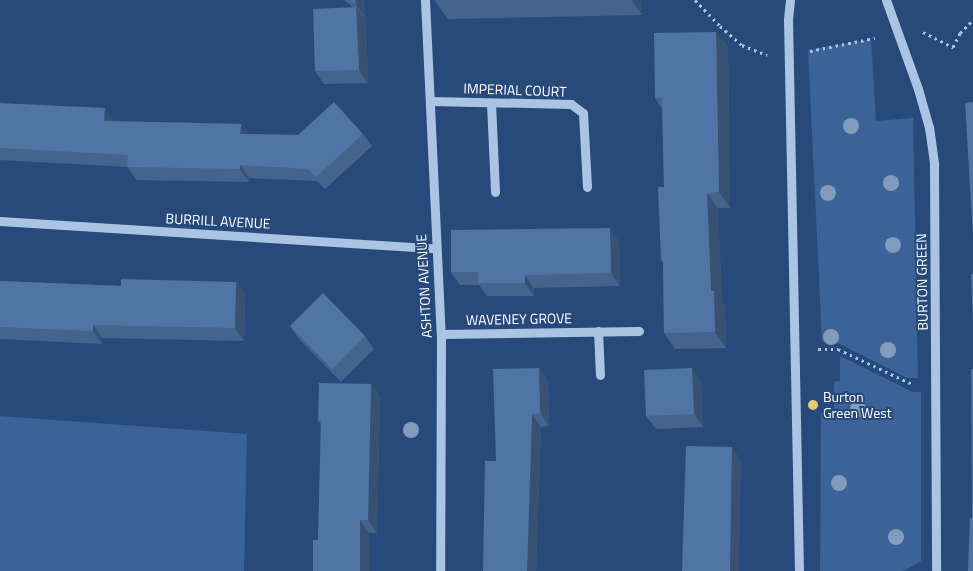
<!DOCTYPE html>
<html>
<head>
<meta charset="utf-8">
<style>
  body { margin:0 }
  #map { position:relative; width:973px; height:571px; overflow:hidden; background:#274a7b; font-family:"Titillium Web",sans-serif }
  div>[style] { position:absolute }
  .green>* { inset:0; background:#3b6398 }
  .path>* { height:3px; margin-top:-1.5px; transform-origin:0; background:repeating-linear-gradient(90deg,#acc4e4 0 2.5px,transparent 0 6.5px) }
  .minor>* { height:9px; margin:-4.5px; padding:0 4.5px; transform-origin:4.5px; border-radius:4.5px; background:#acc4e4 }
  .trees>* { width:16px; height:16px; margin:-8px; border-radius:50%; background:#839bbd }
  .wall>* { inset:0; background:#45648d }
  .shaded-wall>* { inset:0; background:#385173 }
  .building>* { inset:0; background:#5074a4 }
  .dots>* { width:14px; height:14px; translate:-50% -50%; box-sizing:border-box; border:2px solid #274a7b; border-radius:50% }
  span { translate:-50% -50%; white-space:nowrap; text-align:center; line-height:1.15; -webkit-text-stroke:4px #274a7b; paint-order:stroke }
  .street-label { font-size:14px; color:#fff }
  .poi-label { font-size:14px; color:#fff }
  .left { translate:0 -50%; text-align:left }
</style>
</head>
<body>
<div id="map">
  <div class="green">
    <i style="clip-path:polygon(871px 39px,876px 121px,913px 118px,918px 378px,907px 378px,840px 344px,822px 341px,808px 50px)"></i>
    <i style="clip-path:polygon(840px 356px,913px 392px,921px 392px,921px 561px,903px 571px,820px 571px,821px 413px,834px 412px,834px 382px,840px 381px)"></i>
    <i style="clip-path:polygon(0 416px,247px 434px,244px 571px,0 571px)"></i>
  </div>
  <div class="path">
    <i style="left:695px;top:0;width:36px;rotate:46deg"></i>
    <i style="left:720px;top:26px;width:29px;rotate:41deg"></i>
    <i style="left:742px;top:45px;width:27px;rotate:22deg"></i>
    <i style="left:923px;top:32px;width:34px;rotate:27deg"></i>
    <i style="left:953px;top:47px;width:16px;rotate:-63deg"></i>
    <i style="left:960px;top:33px;width:18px;rotate:-45deg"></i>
    <i style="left:810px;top:51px;width:66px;rotate:-11.3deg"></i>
    <i style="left:818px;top:349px;width:20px"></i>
    <i style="left:838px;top:349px;width:84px;rotate:25.3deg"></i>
  </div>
  <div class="minor">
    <i style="left:425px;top:0;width:334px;rotate:87.3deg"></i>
    <i style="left:441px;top:334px;width:237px;rotate:90.2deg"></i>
    <i style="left:790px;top:0;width:19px;rotate:96deg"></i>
    <i style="left:788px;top:19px;width:552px;rotate:88.86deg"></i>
    <i style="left:886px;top:0;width:95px;rotate:70.2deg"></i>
    <i style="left:918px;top:89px;width:40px;rotate:74deg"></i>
    <i style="left:929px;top:127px;width:37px;rotate:82deg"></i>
    <i style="left:934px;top:164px;width:407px;rotate:89.7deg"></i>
    <i style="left:430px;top:101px;width:141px;rotate:1.2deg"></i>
    <i style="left:571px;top:104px;width:15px;rotate:37deg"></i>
    <i style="left:583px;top:113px;width:74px;rotate:86.9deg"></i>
    <i style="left:491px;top:103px;width:89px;rotate:87.4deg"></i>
    <i style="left:0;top:221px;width:436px;rotate:3.6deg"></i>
    <i style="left:598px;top:331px;width:44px;rotate:87.4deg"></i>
    <i style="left:441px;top:334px;width:198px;rotate:-0.9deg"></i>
  </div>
  <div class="trees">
    <i style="left:851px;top:126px"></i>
    <i style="left:891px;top:183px"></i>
    <i style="left:828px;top:193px"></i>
    <i style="left:893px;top:245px"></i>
    <i style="left:831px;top:337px"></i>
    <i style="left:888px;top:350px"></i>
    <i style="left:858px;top:409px"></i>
    <i style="left:411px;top:430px"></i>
    <i style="left:839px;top:483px"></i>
    <i style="left:896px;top:537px"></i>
  </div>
  <div class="wall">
    <i style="clip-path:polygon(344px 0,364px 0,365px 18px,362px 15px,366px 20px,368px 83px,324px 84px,315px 71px,353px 7px)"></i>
    <i style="clip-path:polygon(434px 0,642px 0,642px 15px,448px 19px)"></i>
    <i style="clip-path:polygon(716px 32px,728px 48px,730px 208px,718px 208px,722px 302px,725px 307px,726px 348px,675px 349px,664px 333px,663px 263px,661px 260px,664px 187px,662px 109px,655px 98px)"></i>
    <i style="clip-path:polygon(0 103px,114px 121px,241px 124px,248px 134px,298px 135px,363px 134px,372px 146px,325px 189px,317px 181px,249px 178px,249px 182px,136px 180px,128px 167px,0 160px)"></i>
    <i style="clip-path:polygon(619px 241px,620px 286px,534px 288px,534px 296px,487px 296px,479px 285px,460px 285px,451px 272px)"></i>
    <i style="clip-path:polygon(0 281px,121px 286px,236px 282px,245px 295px,244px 341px,102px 338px,102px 344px,0 339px)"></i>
    <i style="clip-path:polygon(290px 326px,365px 336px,374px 349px,341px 382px,299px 339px)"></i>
    <i style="clip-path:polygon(539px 368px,548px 381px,549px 426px,541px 427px,536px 571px,483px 571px,496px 461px)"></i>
    <i style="clip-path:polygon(701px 381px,703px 427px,656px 429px,646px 416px)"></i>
    <i style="clip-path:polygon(371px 384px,380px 397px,377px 533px,369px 533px,369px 571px,313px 571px,318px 540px,321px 425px,318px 421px)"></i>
  </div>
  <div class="shaded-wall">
    <i style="clip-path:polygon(355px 0,364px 0,365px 18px,356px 5px)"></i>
    <i style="clip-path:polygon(631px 0,642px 0,642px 15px)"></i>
    <i style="clip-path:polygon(356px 7px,366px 20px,368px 83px,359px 70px)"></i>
    <i style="clip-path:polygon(716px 32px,728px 48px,730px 208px,719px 192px)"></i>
    <i style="clip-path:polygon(105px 108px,114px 121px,104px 121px)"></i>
    <i style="clip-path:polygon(241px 124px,250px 136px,240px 134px)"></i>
    <i style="clip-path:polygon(240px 165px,249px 178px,249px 182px,240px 169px)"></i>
    <i style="clip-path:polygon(707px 193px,718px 208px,722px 302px,725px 307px,726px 348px,715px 332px,711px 291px)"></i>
    <i style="clip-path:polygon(610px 228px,619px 241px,620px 286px,611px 273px)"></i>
    <i style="clip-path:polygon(525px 275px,534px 288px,534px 296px,525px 283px)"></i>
    <i style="clip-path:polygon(236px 282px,245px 295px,244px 341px,235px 328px)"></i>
    <i style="clip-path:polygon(93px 325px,102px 338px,102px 344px,93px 331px)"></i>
    <i style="clip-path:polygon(539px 368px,548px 381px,549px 426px,540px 413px)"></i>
    <i style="clip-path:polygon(692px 368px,701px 381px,703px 427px,694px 414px)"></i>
    <i style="clip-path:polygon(371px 384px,380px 397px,377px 533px,368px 520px)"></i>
    <i style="clip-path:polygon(532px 414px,541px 427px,536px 571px,527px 571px)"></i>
    <i style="clip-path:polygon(732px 447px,741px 460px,739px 571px,730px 571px)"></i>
    <i style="clip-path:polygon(360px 520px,369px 533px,369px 571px,360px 571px)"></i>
  </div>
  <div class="building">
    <i style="clip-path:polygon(350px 0,355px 0,356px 5px)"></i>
    <i style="clip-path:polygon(356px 7px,359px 70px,315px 71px,313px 9px)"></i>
    <i style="clip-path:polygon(716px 32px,719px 192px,707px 193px,711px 291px,714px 291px,715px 332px,664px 333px,663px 260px,661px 260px,658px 187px,664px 187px,662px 98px,655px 98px,654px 33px)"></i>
    <i style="clip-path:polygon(334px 102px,363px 134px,316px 177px,308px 169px,240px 165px,240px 169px,127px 167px,128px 155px,0 148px,0 103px,105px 108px,104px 121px,241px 124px,240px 134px,298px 135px)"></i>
    <i style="clip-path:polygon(973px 102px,973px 236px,965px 103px)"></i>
    <i style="clip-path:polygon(610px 228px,611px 273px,525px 275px,525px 283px,478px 283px,478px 272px,451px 272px,451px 230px)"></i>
    <i style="clip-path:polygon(971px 274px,973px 274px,973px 326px)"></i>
    <i style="clip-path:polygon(121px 279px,236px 282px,235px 328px,93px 325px,93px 331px,0 327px,0 281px,121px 286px)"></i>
    <i style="clip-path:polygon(323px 293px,365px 336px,332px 369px,290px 326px)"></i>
    <i style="clip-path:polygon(539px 368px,540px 413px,532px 414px,527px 571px,483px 571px,485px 461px,496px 461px,493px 369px)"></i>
    <i style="clip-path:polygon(692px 368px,694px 414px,646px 416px,644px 370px)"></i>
    <i style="clip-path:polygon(971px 369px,973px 369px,973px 571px,968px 571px,970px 518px,972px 518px)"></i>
    <i style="clip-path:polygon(319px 383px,371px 384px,368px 520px,360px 520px,360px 571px,313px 571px,313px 540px,318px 540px,321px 421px,318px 421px)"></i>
    <i style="clip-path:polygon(686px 446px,732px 447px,730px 571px,682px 571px)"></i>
  </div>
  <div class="dots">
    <i style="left:813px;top:405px;background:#ebcb72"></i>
  </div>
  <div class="street-label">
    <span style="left:515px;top:90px;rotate:2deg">IMPERIAL COURT</span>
    <span style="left:218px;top:221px;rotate:3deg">BURRILL AVENUE</span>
    <span style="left:922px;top:282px;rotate:-91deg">BURTON GREEN</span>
    <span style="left:424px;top:286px;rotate:-93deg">ASHTON AVENUE</span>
    <span style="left:519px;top:319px;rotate:-1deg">WAVENEY GROVE</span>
  </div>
  <div class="poi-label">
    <span class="left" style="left:823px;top:405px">Burton<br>Green West</span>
  </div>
</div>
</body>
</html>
